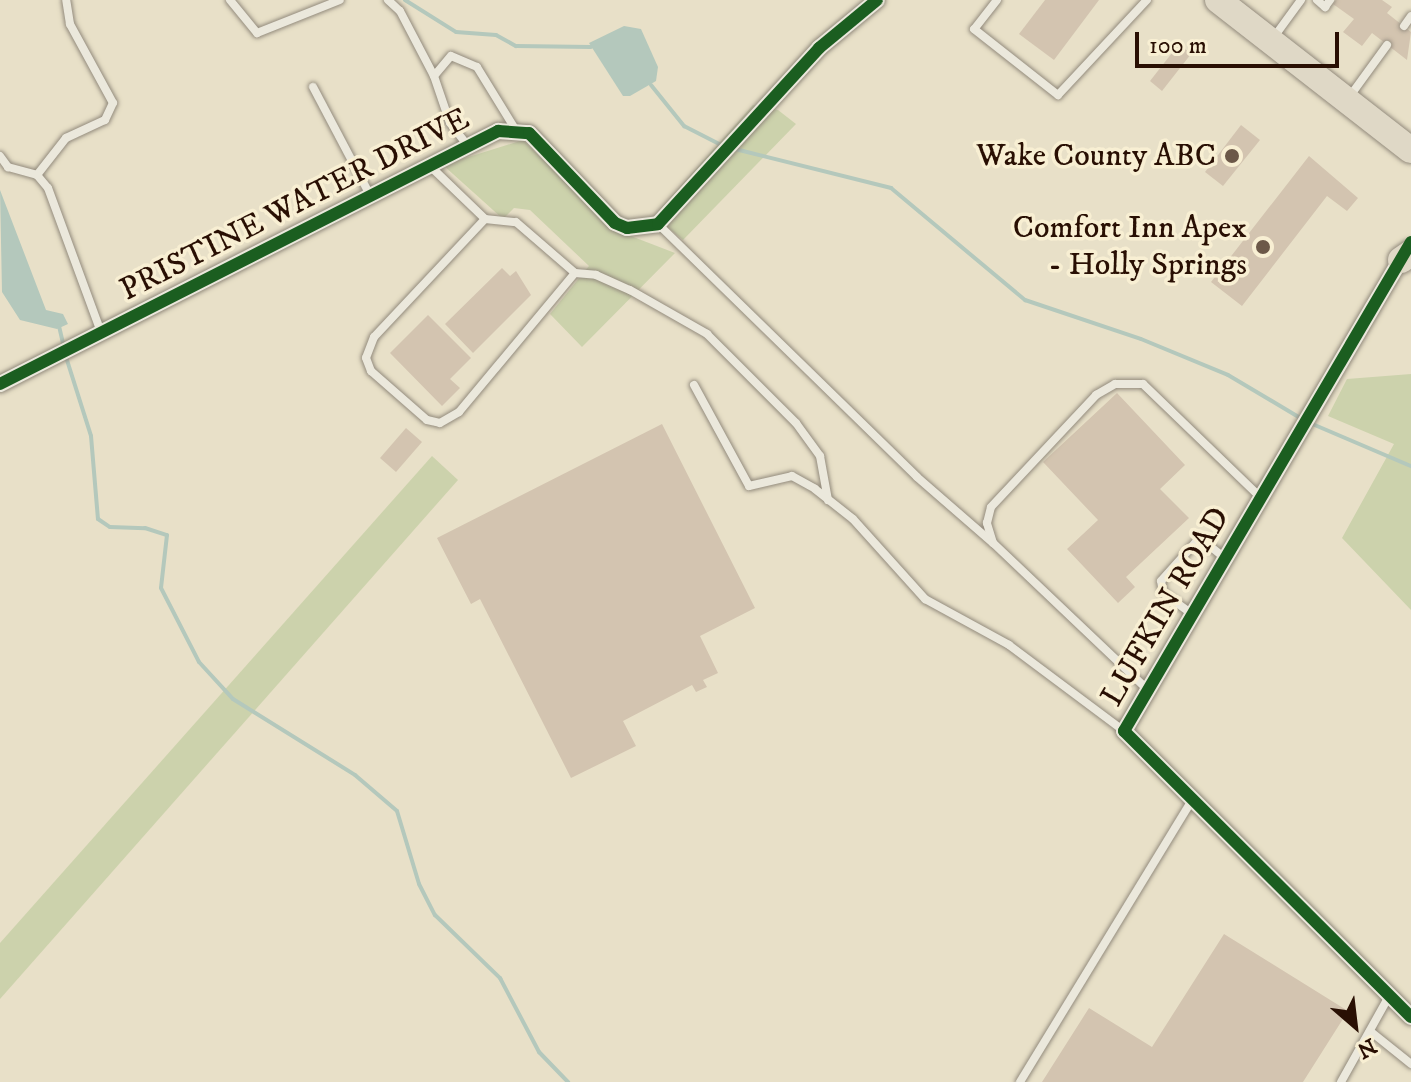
<!DOCTYPE html>
<html>
<head>
<meta charset="utf-8">
<style>
  body { margin:0 }
  #map { position:relative; width:1411px; height:1082px; overflow:hidden; background:#e8e0c8; font-family:"IM FELL DW Pica",serif }
  div>[style] { position:absolute }
  .green>* { inset:0; background:#ccd2ac }
  .water>* { inset:0; background:#b4c8bc }
  .stream>* { height:4px; margin:-2px; padding:0 2px; transform-origin:2px; border-radius:2px; background:#b4c8bc }
  .building>* { inset:0; background:#d3c4b0 }
  .roads { filter:drop-shadow(0 0 2px #938b7d) drop-shadow(0 0 2px #938b7d) }
  .service>* { height:8px; margin:-4px; padding:0 4px; transform-origin:4px; border-radius:4px; background:#ebe8dc }
  .minor>* { height:16px; margin:-8px; padding:0 8px; transform-origin:8px; border-radius:8px; background:#ebe8dc }
  .trunk>* { height:26px; margin:-13px; padding:0 13px; transform-origin:13px; border-radius:13px; background:#dfd8c6 }
  .cycleway>* { height:12px; margin:-6px; padding:0 6px; transform-origin:6px; border-radius:6px; background:#1b5e20 }
  .dots>* { width:22px; height:22px; translate:-50% -50%; box-sizing:border-box; border:4px solid #f8efd3; border-radius:50% }
  span { translate:-50% -50%; white-space:nowrap; text-align:center; line-height:1.15; -webkit-text-stroke:7px #f8efd3; paint-order:stroke }
  .poi-label { font-size:32px; color:#290f03 }
  .right { translate:-100% -50%; text-align:right }
  .street-label { font-size:32px; color:#290f03 }
  .north { position:absolute; left:1315px; top:986px; width:80px; height:80px; -webkit-text-stroke:6px #f8efd3; paint-order:stroke; rotate:152deg; font-size:22px; font-weight:700; line-height:32px; text-align:center; color:#290f03 }
  .north::after { content:''; display:block; margin:auto; width:28px; height:36px; background:#290f03; clip-path:polygon(50% 0,100% 100%,50% 72%,0 100%) }
  .scale { position:absolute; left:1135px; top:32px; width:204px; height:36px; box-sizing:border-box; border:4px solid #290f03; border-top:0; padding-left:10px; font-size:24px; line-height:28px; white-space:nowrap; color:#290f03; -webkit-text-stroke:6px #f8efd3; paint-order:stroke }
</style>
</head>
<body>
<div id="map">
  <div class="green">
    <i style="clip-path:polygon(753px 105px,778px 110px,796px 124px,683px 240px,654px 216px)"></i>
    <i style="clip-path:polygon(523px 140px,610px 228px,675px 253px,582px 347px,550px 314px,589px 266px,530px 210px,514px 208px,503px 219px,443px 165px)"></i>
    <i style="clip-path:polygon(1411px 374px,1411px 610px,1342px 538px,1394px 444px,1328px 416px,1347px 379px)"></i>
    <i style="clip-path:polygon(432px 456px,458px 480px,0 999px,0 943px)"></i>
  </div>
  <div class="water">
    <i style="clip-path:polygon(624px 26px,641px 29px,658px 67px,656px 81px,630px 96px,623px 96px,589px 43px)"></i>
    <i style="clip-path:polygon(0 190px,46px 310px,63px 314px,68px 324px,57px 329px,20px 320px,2px 292px)"></i>
  </div>
  <div class="stream">
    <i style="left:405px;top:0;width:60px;rotate:32.1deg"></i>
    <i style="left:456px;top:32px;width:40px;rotate:4.3deg"></i>
    <i style="left:496px;top:35px;width:23px;rotate:29deg"></i>
    <i style="left:516px;top:46px;width:75px;rotate:0.8deg"></i>
    <i style="left:651px;top:85px;width:53px;rotate:51.2deg"></i>
    <i style="left:684px;top:126px;width:44px;rotate:27.1deg"></i>
    <i style="left:735px;top:149px;width:161px;rotate:14deg"></i>
    <i style="left:891px;top:188px;width:175px;rotate:39.9deg"></i>
    <i style="left:1025px;top:300px;width:122px;rotate:18.6deg"></i>
    <i style="left:1141px;top:339px;width:94px;rotate:22.5deg"></i>
    <i style="left:1228px;top:375px;width:86px;rotate:30.7deg"></i>
    <i style="left:59px;top:326px;width:23px;rotate:77deg"></i>
    <i style="left:66px;top:357px;width:83px;rotate:72.4deg"></i>
    <i style="left:91px;top:436px;width:83px;rotate:85.2deg"></i>
    <i style="left:98px;top:519px;width:14px;rotate:34deg"></i>
    <i style="left:110px;top:527px;width:35px;rotate:2deg"></i>
    <i style="left:145px;top:528px;width:23px;rotate:18deg"></i>
    <i style="left:167px;top:535px;width:53px;rotate:96.5deg"></i>
    <i style="left:161px;top:588px;width:83px;rotate:62.8deg"></i>
    <i style="left:199px;top:662px;width:50px;rotate:47.4deg"></i>
    <i style="left:233px;top:699px;width:144px;rotate:31.9deg"></i>
    <i style="left:355px;top:775px;width:55px;rotate:40.6deg"></i>
    <i style="left:397px;top:811px;width:76px;rotate:73.2deg"></i>
    <i style="left:419px;top:884px;width:35px;rotate:63deg"></i>
    <i style="left:435px;top:915px;width:91px;rotate:44.1deg"></i>
    <i style="left:500px;top:978px;width:84px;rotate:62.2deg"></i>
    <i style="left:539px;top:1052px;width:42px;rotate:46deg"></i>
    <i style="left:1310px;top:423px;width:110px;rotate:23.1deg"></i>
  </div>
  <div class="building">
    <i style="clip-path:polygon(1045px 0,1099px 0,1054px 60px,1019px 34px)"></i>
    <i style="clip-path:polygon(1336px 0,1382px 0,1392px 7px,1387px 13px,1411px 32px,1407px 60px,1372px 33px,1362px 46px,1343px 32px,1354px 19px,1333px 4px)"></i>
    <i style="clip-path:polygon(1179px 44px,1191px 54px,1162px 91px,1150px 81px)"></i>
    <i style="clip-path:polygon(1241px 125px,1260px 140px,1223px 186px,1205px 172px)"></i>
    <i style="clip-path:polygon(1309px 156px,1358px 198px,1347px 211px,1327px 196px,1242px 306px,1211px 282px)"></i>
    <i style="clip-path:polygon(502px 268px,510px 276px,516px 271px,531px 295px,473px 353px,445px 324px)"></i>
    <i style="clip-path:polygon(428px 315px,471px 358px,450px 379px,460px 388px,442px 406px,390px 353px)"></i>
    <i style="clip-path:polygon(1117px 393px,1185px 465px,1160px 489px,1189px 518px,1126px 577px,1135px 587px,1118px 603px,1067px 549px,1098px 520px,1043px 462px)"></i>
    <i style="clip-path:polygon(662px 424px,755px 608px,700px 636px,718px 673px,703px 680px,707px 687px,696px 692px,692px 685px,623px 721px,636px 746px,571px 778px,480px 599px,471px 604px,437px 538px)"></i>
    <i style="clip-path:polygon(406px 428px,422px 442px,396px 472px,380px 458px)"></i>
    <i style="clip-path:polygon(1224px 934px,1348px 1011px,1303px 1082px,1042px 1082px,1089px 1008px,1152px 1047px)"></i>
  </div>
  <div class="roads">
    <div class="service">
      <i style="left:230px;top:0;width:43px;rotate:50.7deg"></i>
      <i style="left:257px;top:33px;width:89px;rotate:-21.7deg"></i>
      <i style="left:388px;top:0;width:16px;rotate:43deg"></i>
      <i style="left:400px;top:11px;width:73px;rotate:62.4deg"></i>
      <i style="left:997px;top:0;width:37px;rotate:128deg"></i>
      <i style="left:974px;top:29px;width:107px;rotate:38.2deg"></i>
      <i style="left:1058px;top:95px;width:130px;rotate:-46.9deg"></i>
      <i style="left:1317px;top:0;width:11px;rotate:41deg"></i>
      <i style="left:1325px;top:7px;width:9px;rotate:-54deg"></i>
      <i style="left:1404px;top:26px;width:12px;rotate:-55deg"></i>
      <i style="left:1274px;top:37px;width:46px;rotate:-53.9deg"></i>
      <i style="left:313px;top:87px;width:122px;rotate:62.2deg"></i>
      <i style="left:1350px;top:96px;width:63px;rotate:-54deg"></i>
      <i style="left:468px;top:146px;width:29px;rotate:-128deg"></i>
      <i style="left:450px;top:123px;width:50px;rotate:-108.8deg"></i>
      <i style="left:434px;top:76px;width:26px;rotate:-50deg"></i>
      <i style="left:451px;top:56px;width:28px;rotate:23deg"></i>
      <i style="left:477px;top:67px;width:76px;rotate:58.4deg"></i>
      <i style="left:0;top:156px;width:14px;rotate:54deg"></i>
      <i style="left:8px;top:167px;width:30px;rotate:15deg"></i>
      <i style="left:37px;top:175px;width:17px;rotate:50deg"></i>
      <i style="left:48px;top:188px;width:153px;rotate:69.8deg"></i>
      <i style="left:430px;top:166px;width:76px;rotate:43.9deg"></i>
      <i style="left:485px;top:219px;width:31px;rotate:6deg"></i>
      <i style="left:516px;top:222px;width:78px;rotate:40.8deg"></i>
      <i style="left:575px;top:273px;width:21px;rotate:5deg"></i>
      <i style="left:596px;top:275px;width:37px;rotate:24deg"></i>
      <i style="left:630px;top:290px;width:89px;rotate:29.7deg"></i>
      <i style="left:707px;top:334px;width:126px;rotate:45deg"></i>
      <i style="left:796px;top:423px;width:41px;rotate:54deg"></i>
      <i style="left:820px;top:456px;width:45px;rotate:79.7deg"></i>
      <i style="left:37px;top:175px;width:47px;rotate:-51.9deg"></i>
      <i style="left:66px;top:138px;width:43px;rotate:-24.8deg"></i>
      <i style="left:105px;top:120px;width:19px;rotate:-65deg"></i>
      <i style="left:113px;top:103px;width:90px;rotate:-118.6deg"></i>
      <i style="left:70px;top:24px;width:24px;rotate:-99deg"></i>
      <i style="left:485px;top:219px;width:162px;rotate:133.2deg"></i>
      <i style="left:374px;top:337px;width:22px;rotate:111deg"></i>
      <i style="left:366px;top:358px;width:14px;rotate:69deg"></i>
      <i style="left:371px;top:371px;width:74px;rotate:41.2deg"></i>
      <i style="left:427px;top:420px;width:13px;rotate:13deg"></i>
      <i style="left:440px;top:423px;width:22px;rotate:-30deg"></i>
      <i style="left:459px;top:412px;width:181px;rotate:-50.2deg"></i>
      <i style="left:658px;top:224px;width:362px;rotate:44.3deg"></i>
      <i style="left:917px;top:477px;width:101px;rotate:41deg"></i>
      <i style="left:694px;top:385px;width:115px;rotate:61.4deg"></i>
      <i style="left:749px;top:486px;width:44px;rotate:-13.1deg"></i>
      <i style="left:792px;top:476px;width:26px;rotate:29deg"></i>
      <i style="left:815px;top:489px;width:48px;rotate:38.3deg"></i>
      <i style="left:853px;top:519px;width:108px;rotate:48deg"></i>
      <i style="left:925px;top:599px;width:96px;rotate:28.7deg"></i>
      <i style="left:1009px;top:645px;width:144px;rotate:36.8deg"></i>
      <i style="left:1192px;top:614px;width:36px;rotate:-144deg"></i>
      <i style="left:1163px;top:593px;width:12px;rotate:-99deg"></i>
      <i style="left:1161px;top:581px;width:52px;rotate:-48.1deg"></i>
      <i style="left:1196px;top:542px;width:9px"></i>
      <i style="left:1205px;top:542px;width:26px;rotate:39deg"></i>
      <i style="left:1148px;top:690px;width:214px;rotate:-136.5deg"></i>
      <i style="left:993px;top:543px;width:21px;rotate:-107deg"></i>
      <i style="left:987px;top:523px;width:16px;rotate:-76deg"></i>
      <i style="left:991px;top:507px;width:154px;rotate:-46.8deg"></i>
      <i style="left:1096px;top:395px;width:22px;rotate:-30deg"></i>
      <i style="left:1115px;top:384px;width:28px"></i>
      <i style="left:1143px;top:384px;width:163px;rotate:44deg"></i>
      <i style="left:1370px;top:1031px;width:53px;rotate:38.8deg"></i>
      <i style="left:1020px;top:1082px;width:330px;rotate:-58.6deg"></i>
      <i style="left:1341px;top:1082px;width:98px;rotate:-60.8deg"></i>
    </div>
    <div class="minor">
      <i style="left:1404px;top:254px;width:553px;rotate:120.41deg"></i>
      <i style="left:1124px;top:731px;width:405px;rotate:44.9deg"></i>
      <i style="left:0;top:384px;width:559px;rotate:-26.93deg"></i>
      <i style="left:498px;top:131px;width:31px;rotate:4deg"></i>
      <i style="left:529px;top:133px;width:124px;rotate:46.3deg"></i>
      <i style="left:615px;top:223px;width:13px;rotate:23deg"></i>
      <i style="left:627px;top:228px;width:31px;rotate:-7deg"></i>
      <i style="left:658px;top:224px;width:239px;rotate:-47.5deg"></i>
      <i style="left:819px;top:48px;width:75px;rotate:-39.6deg"></i>
    </div>
    <div class="trunk">
      <i style="left:1218px;top:0;width:244px;rotate:37.9deg"></i>
      <i style="left:1401px;top:260px;width:12px;rotate:-35deg"></i>
    </div>
  </div>
  <div class="cycleway">
    <i style="left:1411px;top:242px;width:567px;rotate:120.41deg"></i>
    <i style="left:1124px;top:731px;width:405px;rotate:44.9deg"></i>
    <i style="left:0;top:384px;width:559px;rotate:-26.93deg"></i>
    <i style="left:498px;top:131px;width:31px;rotate:4deg"></i>
    <i style="left:529px;top:133px;width:124px;rotate:46.3deg"></i>
    <i style="left:615px;top:223px;width:13px;rotate:23deg"></i>
    <i style="left:627px;top:228px;width:31px;rotate:-7deg"></i>
    <i style="left:658px;top:224px;width:239px;rotate:-47.5deg"></i>
    <i style="left:819px;top:48px;width:75px;rotate:-39.6deg"></i>
  </div>
  <div class="dots">
    <i style="left:1232px;top:156px;background:#6c5848"></i>
    <i style="left:1263px;top:247px;background:#6c5848"></i>
  </div>
  <div class="poi-label">
    <span class="right" style="left:1216px;top:156px">Wake County ABC</span>
    <span class="right" style="left:1247px;top:247px">Comfort Inn Apex<br>- Holly Springs</span>
  </div>
  <div class="street-label">
    <span style="left:295px;top:205px;rotate:-27deg">PRISTINE WATER DRIVE</span>
    <span style="left:1166px;top:607px;rotate:-60deg">LUFKIN ROAD</span>
  </div>
  <div class="north">N</div>
  <div class="scale">100 m</div>
</div>
</body>
</html>
